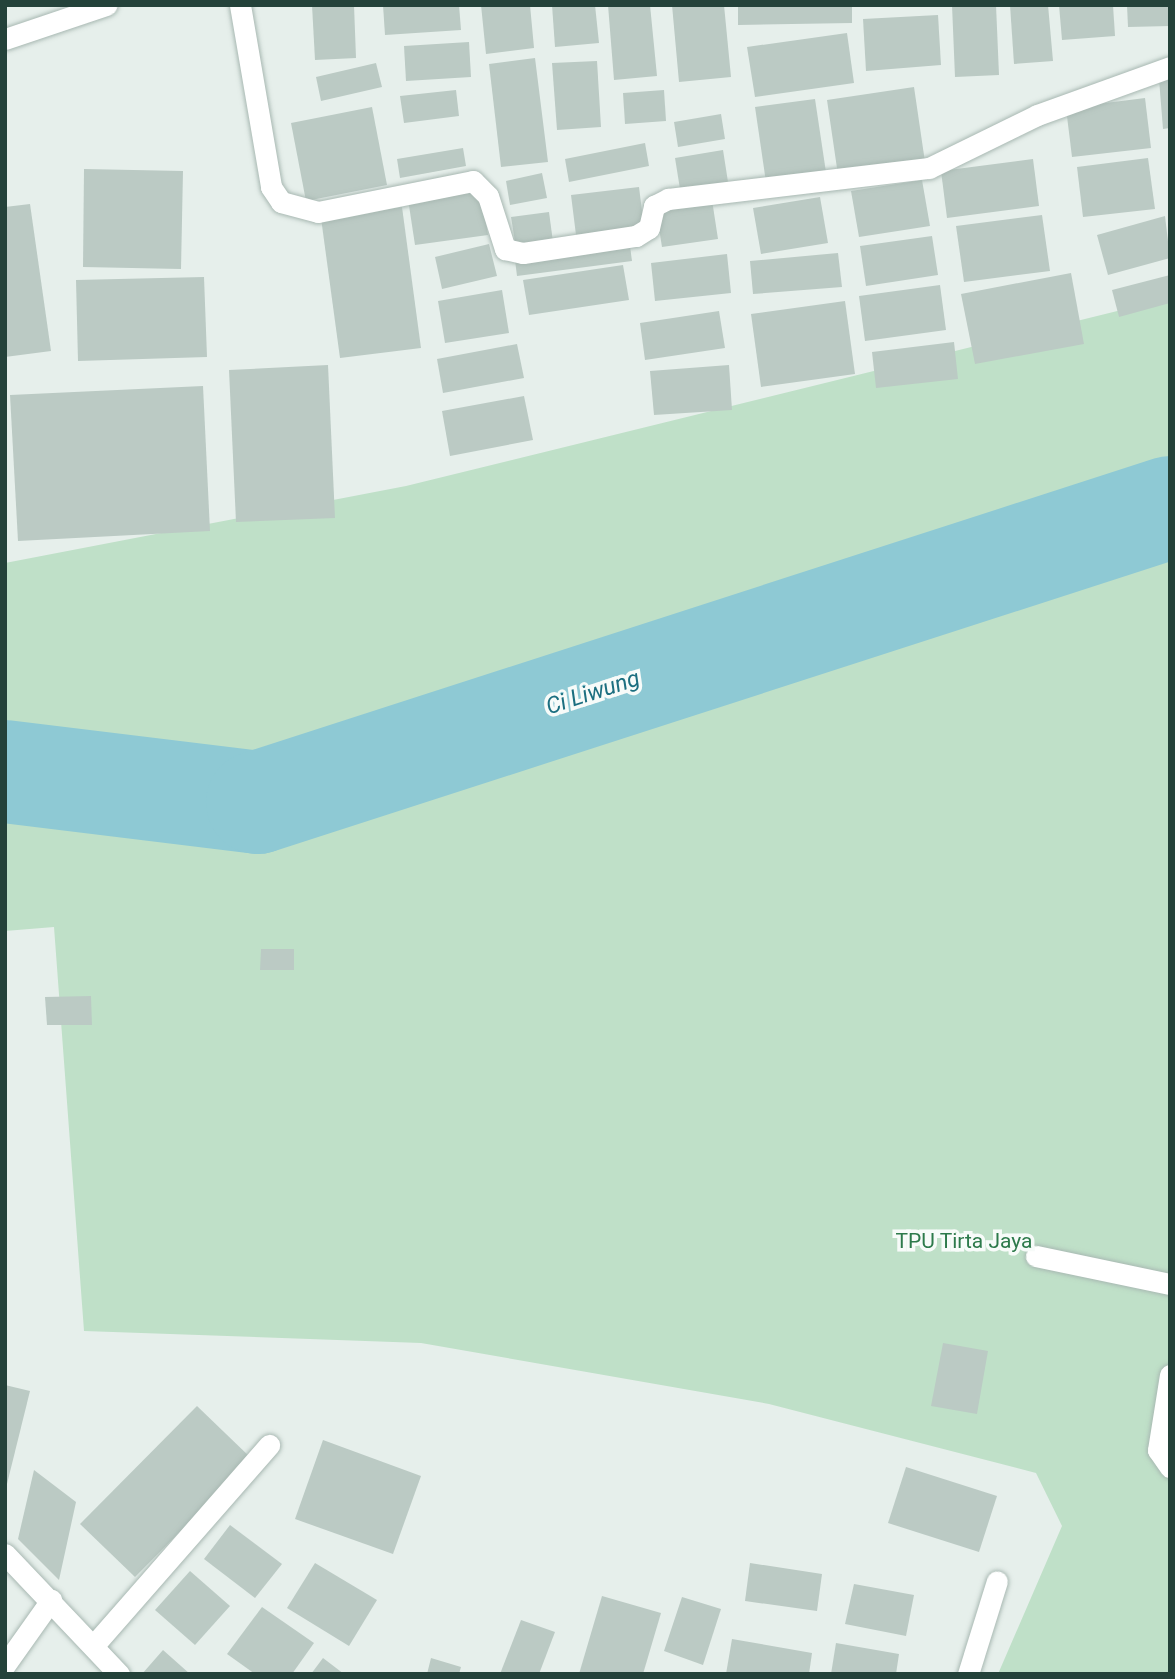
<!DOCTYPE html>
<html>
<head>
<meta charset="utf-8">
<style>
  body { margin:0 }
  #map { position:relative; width:1175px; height:1679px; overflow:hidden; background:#e6efeb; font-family:Roboto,sans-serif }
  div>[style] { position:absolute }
  .green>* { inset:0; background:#bfe0c8 }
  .river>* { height:103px; margin:-51.5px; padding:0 51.5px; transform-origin:51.5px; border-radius:51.5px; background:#8ec9d4 }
  .building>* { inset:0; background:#bbcac4 }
  .roads { filter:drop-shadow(0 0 2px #a8b8b2) drop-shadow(0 0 2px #a8b8b2) }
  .lane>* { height:21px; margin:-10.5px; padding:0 10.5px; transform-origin:10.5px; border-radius:10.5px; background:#fff }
  .street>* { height:21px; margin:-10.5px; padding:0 10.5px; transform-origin:10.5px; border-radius:10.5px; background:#fff }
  span { translate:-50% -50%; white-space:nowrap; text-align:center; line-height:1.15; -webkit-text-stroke:7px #f7fbf9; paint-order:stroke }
  .park-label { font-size:21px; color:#2d7a4b }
  .water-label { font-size:23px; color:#1c6f80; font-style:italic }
  .frame { position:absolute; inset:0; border:7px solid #24423a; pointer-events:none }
</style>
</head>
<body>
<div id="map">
  <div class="green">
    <i style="clip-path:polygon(1170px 298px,1170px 1674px,998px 1674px,1062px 1526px,1036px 1473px,769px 1404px,421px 1343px,84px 1331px,54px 927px,5px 931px,5px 563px,406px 486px)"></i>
  </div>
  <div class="river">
    <i style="left:5px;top:771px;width:254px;rotate:7deg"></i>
    <i style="left:257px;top:802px;width:959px;rotate:-17.91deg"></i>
  </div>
  <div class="building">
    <i style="clip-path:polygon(312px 5px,354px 5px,356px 58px,315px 60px)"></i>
    <i style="clip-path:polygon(383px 5px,459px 5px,461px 30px,385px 35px)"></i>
    <i style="clip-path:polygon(481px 5px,530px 5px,534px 48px,486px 54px)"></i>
    <i style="clip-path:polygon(552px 5px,595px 5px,599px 43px,555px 47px)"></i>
    <i style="clip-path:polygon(608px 5px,650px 5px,657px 76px,614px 80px)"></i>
    <i style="clip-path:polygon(672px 5px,724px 5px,731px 77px,679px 82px)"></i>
    <i style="clip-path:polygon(738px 5px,852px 5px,852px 23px,738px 25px)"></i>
    <i style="clip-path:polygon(952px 5px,996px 5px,999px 75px,955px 77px)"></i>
    <i style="clip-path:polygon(1010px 5px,1048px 5px,1053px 61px,1014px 64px)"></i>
    <i style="clip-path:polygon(1059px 5px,1113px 5px,1115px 36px,1062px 40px)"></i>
    <i style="clip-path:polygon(1127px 5px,1170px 5px,1170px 26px,1128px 27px)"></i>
    <i style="clip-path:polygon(938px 15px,941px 65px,866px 71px,863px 19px)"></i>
    <i style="clip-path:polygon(847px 33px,854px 83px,755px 97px,747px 47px)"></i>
    <i style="clip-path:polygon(469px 42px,471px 77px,406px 81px,404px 46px)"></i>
    <i style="clip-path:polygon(535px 58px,548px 162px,501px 167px,489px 64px)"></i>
    <i style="clip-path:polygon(597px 61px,601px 127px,557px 130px,552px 63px)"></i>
    <i style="clip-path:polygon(376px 63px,382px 87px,321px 101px,316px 77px)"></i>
    <i style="clip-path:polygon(1170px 78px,1170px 128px,1163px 129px,1159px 79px)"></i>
    <i style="clip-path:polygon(914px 87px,925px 162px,838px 175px,827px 100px)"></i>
    <i style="clip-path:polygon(456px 90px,459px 116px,404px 123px,400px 96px)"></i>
    <i style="clip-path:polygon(664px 90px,666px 121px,625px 124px,623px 93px)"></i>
    <i style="clip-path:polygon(1145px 98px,1151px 148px,1072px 157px,1066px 108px)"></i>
    <i style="clip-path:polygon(815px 99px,827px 179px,767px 189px,755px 107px)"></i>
    <i style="clip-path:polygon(372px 107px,387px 185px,306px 201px,291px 123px)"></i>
    <i style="clip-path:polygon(721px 114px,725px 139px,678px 147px,674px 122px)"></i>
    <i style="clip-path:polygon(645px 143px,649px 166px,569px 182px,565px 159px)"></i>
    <i style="clip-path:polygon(463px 148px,466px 166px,400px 178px,397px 159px)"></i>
    <i style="clip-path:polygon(723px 150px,728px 182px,680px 189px,675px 158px)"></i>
    <i style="clip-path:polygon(1148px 158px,1155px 209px,1083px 217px,1077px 167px)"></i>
    <i style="clip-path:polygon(1033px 159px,1039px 206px,947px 218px,941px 171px)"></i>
    <i style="clip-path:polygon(84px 169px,183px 171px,181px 269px,83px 267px)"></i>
    <i style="clip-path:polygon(542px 173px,547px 198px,510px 205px,506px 181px)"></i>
    <i style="clip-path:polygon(922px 180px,930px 226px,859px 237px,851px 191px)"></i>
    <i style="clip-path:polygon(639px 187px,644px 227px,576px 235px,571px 195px)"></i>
    <i style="clip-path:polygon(481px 189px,488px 235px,415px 245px,408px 199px)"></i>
    <i style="clip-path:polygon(820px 197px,828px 243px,761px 254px,753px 208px)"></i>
    <i style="clip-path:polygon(712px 200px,718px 239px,662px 247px,656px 209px)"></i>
    <i style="clip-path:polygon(30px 204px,51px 351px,5px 357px,5px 207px)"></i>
    <i style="clip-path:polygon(402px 207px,421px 348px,340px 358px,321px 218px)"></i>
    <i style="clip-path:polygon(549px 212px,553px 242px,516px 248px,511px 217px)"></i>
    <i style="clip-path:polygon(1042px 215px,1050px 271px,964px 282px,956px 226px)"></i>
    <i style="clip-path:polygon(1165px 216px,1170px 258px,1108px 275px,1097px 235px)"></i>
    <i style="clip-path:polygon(932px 236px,938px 275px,866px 286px,860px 246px)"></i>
    <i style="clip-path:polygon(489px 244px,497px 276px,442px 289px,435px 257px)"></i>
    <i style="clip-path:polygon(630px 246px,632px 261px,517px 276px,515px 260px)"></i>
    <i style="clip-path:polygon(838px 253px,842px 287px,753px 294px,750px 261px)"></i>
    <i style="clip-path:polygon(727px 254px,731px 293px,655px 301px,651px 263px)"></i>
    <i style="clip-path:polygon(623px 265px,629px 300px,529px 315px,523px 280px)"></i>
    <i style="clip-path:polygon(1071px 273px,1084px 344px,975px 364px,961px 294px)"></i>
    <i style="clip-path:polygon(1170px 275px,1170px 303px,1119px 317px,1112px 290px)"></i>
    <i style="clip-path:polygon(204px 277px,207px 357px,78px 361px,76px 280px)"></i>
    <i style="clip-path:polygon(940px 285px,946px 330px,865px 341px,859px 296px)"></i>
    <i style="clip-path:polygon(502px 290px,509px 333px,445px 343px,438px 301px)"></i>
    <i style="clip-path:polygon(845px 301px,855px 374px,761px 387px,751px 314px)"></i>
    <i style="clip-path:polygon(719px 311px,725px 348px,645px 360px,640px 323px)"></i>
    <i style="clip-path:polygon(954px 342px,958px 379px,876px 388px,872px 352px)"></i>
    <i style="clip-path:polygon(517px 344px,524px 378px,443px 393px,437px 359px)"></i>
    <i style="clip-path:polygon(328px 365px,335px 518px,236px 522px,229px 370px)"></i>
    <i style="clip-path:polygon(729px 365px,732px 410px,654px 415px,650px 371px)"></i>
    <i style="clip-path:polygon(203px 386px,210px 531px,18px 541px,10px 395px)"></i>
    <i style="clip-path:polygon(524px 396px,533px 440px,450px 456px,442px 411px)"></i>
    <i style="clip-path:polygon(261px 949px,294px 949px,294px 970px,260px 970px)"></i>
    <i style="clip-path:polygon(91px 996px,92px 1025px,47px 1025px,45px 997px)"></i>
    <i style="clip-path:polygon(943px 1343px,988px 1351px,977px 1414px,931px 1406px)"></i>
    <i style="clip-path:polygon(5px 1385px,30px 1391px,6px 1488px,5px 1488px)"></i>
    <i style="clip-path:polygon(197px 1406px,252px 1459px,135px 1577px,80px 1524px)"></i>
    <i style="clip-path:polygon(323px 1440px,421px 1476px,393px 1554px,295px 1519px)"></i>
    <i style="clip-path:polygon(906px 1467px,997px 1496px,979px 1552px,888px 1523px)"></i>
    <i style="clip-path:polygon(34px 1470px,76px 1502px,59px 1580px,18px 1539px)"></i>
    <i style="clip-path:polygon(230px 1525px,282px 1564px,255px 1598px,204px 1559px)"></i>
    <i style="clip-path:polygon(315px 1563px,377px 1600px,349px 1646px,287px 1608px)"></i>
    <i style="clip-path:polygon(750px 1563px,822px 1574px,817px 1611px,745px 1601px)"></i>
    <i style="clip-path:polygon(190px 1571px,230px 1606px,195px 1645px,155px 1610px)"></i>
    <i style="clip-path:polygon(854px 1584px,914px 1595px,906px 1636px,845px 1624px)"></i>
    <i style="clip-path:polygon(602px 1596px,661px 1613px,643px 1674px,579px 1674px)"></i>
    <i style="clip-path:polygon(682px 1597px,721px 1609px,703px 1665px,664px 1651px)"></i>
    <i style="clip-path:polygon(262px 1607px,314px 1643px,292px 1674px,255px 1674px,227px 1654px)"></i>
    <i style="clip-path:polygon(521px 1620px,555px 1632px,539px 1674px,500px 1674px)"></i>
    <i style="clip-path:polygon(732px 1639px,812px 1653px,809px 1674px,726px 1674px)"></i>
    <i style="clip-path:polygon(836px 1643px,899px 1654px,896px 1674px,831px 1674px)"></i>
    <i style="clip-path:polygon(163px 1650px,190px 1674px,142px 1674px)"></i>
    <i style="clip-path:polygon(323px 1658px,344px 1674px,311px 1674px)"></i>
    <i style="clip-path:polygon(431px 1658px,461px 1667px,459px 1674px,427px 1674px)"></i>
  </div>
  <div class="roads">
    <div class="lane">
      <i style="left:1036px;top:1256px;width:137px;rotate:11.8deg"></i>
      <i style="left:1170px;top:1375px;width:76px;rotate:99.1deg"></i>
      <i style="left:1158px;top:1450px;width:21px;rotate:55deg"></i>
    </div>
    <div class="street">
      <i style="left:240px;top:5px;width:185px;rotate:80.3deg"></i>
      <i style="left:271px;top:187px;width:18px;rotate:56deg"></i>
      <i style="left:281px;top:202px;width:38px;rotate:15deg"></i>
      <i style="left:318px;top:212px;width:158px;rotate:-11.3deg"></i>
      <i style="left:473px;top:181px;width:21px;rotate:45deg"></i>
      <i style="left:488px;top:196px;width:56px;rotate:72.2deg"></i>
      <i style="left:505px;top:249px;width:18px;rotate:13deg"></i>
      <i style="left:523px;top:253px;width:114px;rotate:-8.6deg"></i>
      <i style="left:636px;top:236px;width:15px;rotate:-32deg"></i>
      <i style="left:649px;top:228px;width:23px;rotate:-77deg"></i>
      <i style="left:654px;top:206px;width:16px;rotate:-27deg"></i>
      <i style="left:668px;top:199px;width:263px;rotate:-6.8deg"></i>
      <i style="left:929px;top:168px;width:120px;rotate:-26.1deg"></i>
      <i style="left:1037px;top:115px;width:141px;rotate:-19.8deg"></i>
      <i style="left:5px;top:39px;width:107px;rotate:-18.6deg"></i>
      <i style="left:5px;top:1554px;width:166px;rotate:46.5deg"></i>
      <i style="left:94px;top:1645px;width:266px;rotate:-48.8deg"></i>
      <i style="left:5px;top:1665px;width:80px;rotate:-54.7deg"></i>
      <i style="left:968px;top:1674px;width:97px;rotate:-72.7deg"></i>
    </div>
  </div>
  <div class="park-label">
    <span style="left:964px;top:1241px">TPU Tirta Jaya</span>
  </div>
  <div class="water-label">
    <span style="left:593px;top:693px;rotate:-18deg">Ci Liwung</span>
  </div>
  <div class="frame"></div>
</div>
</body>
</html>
